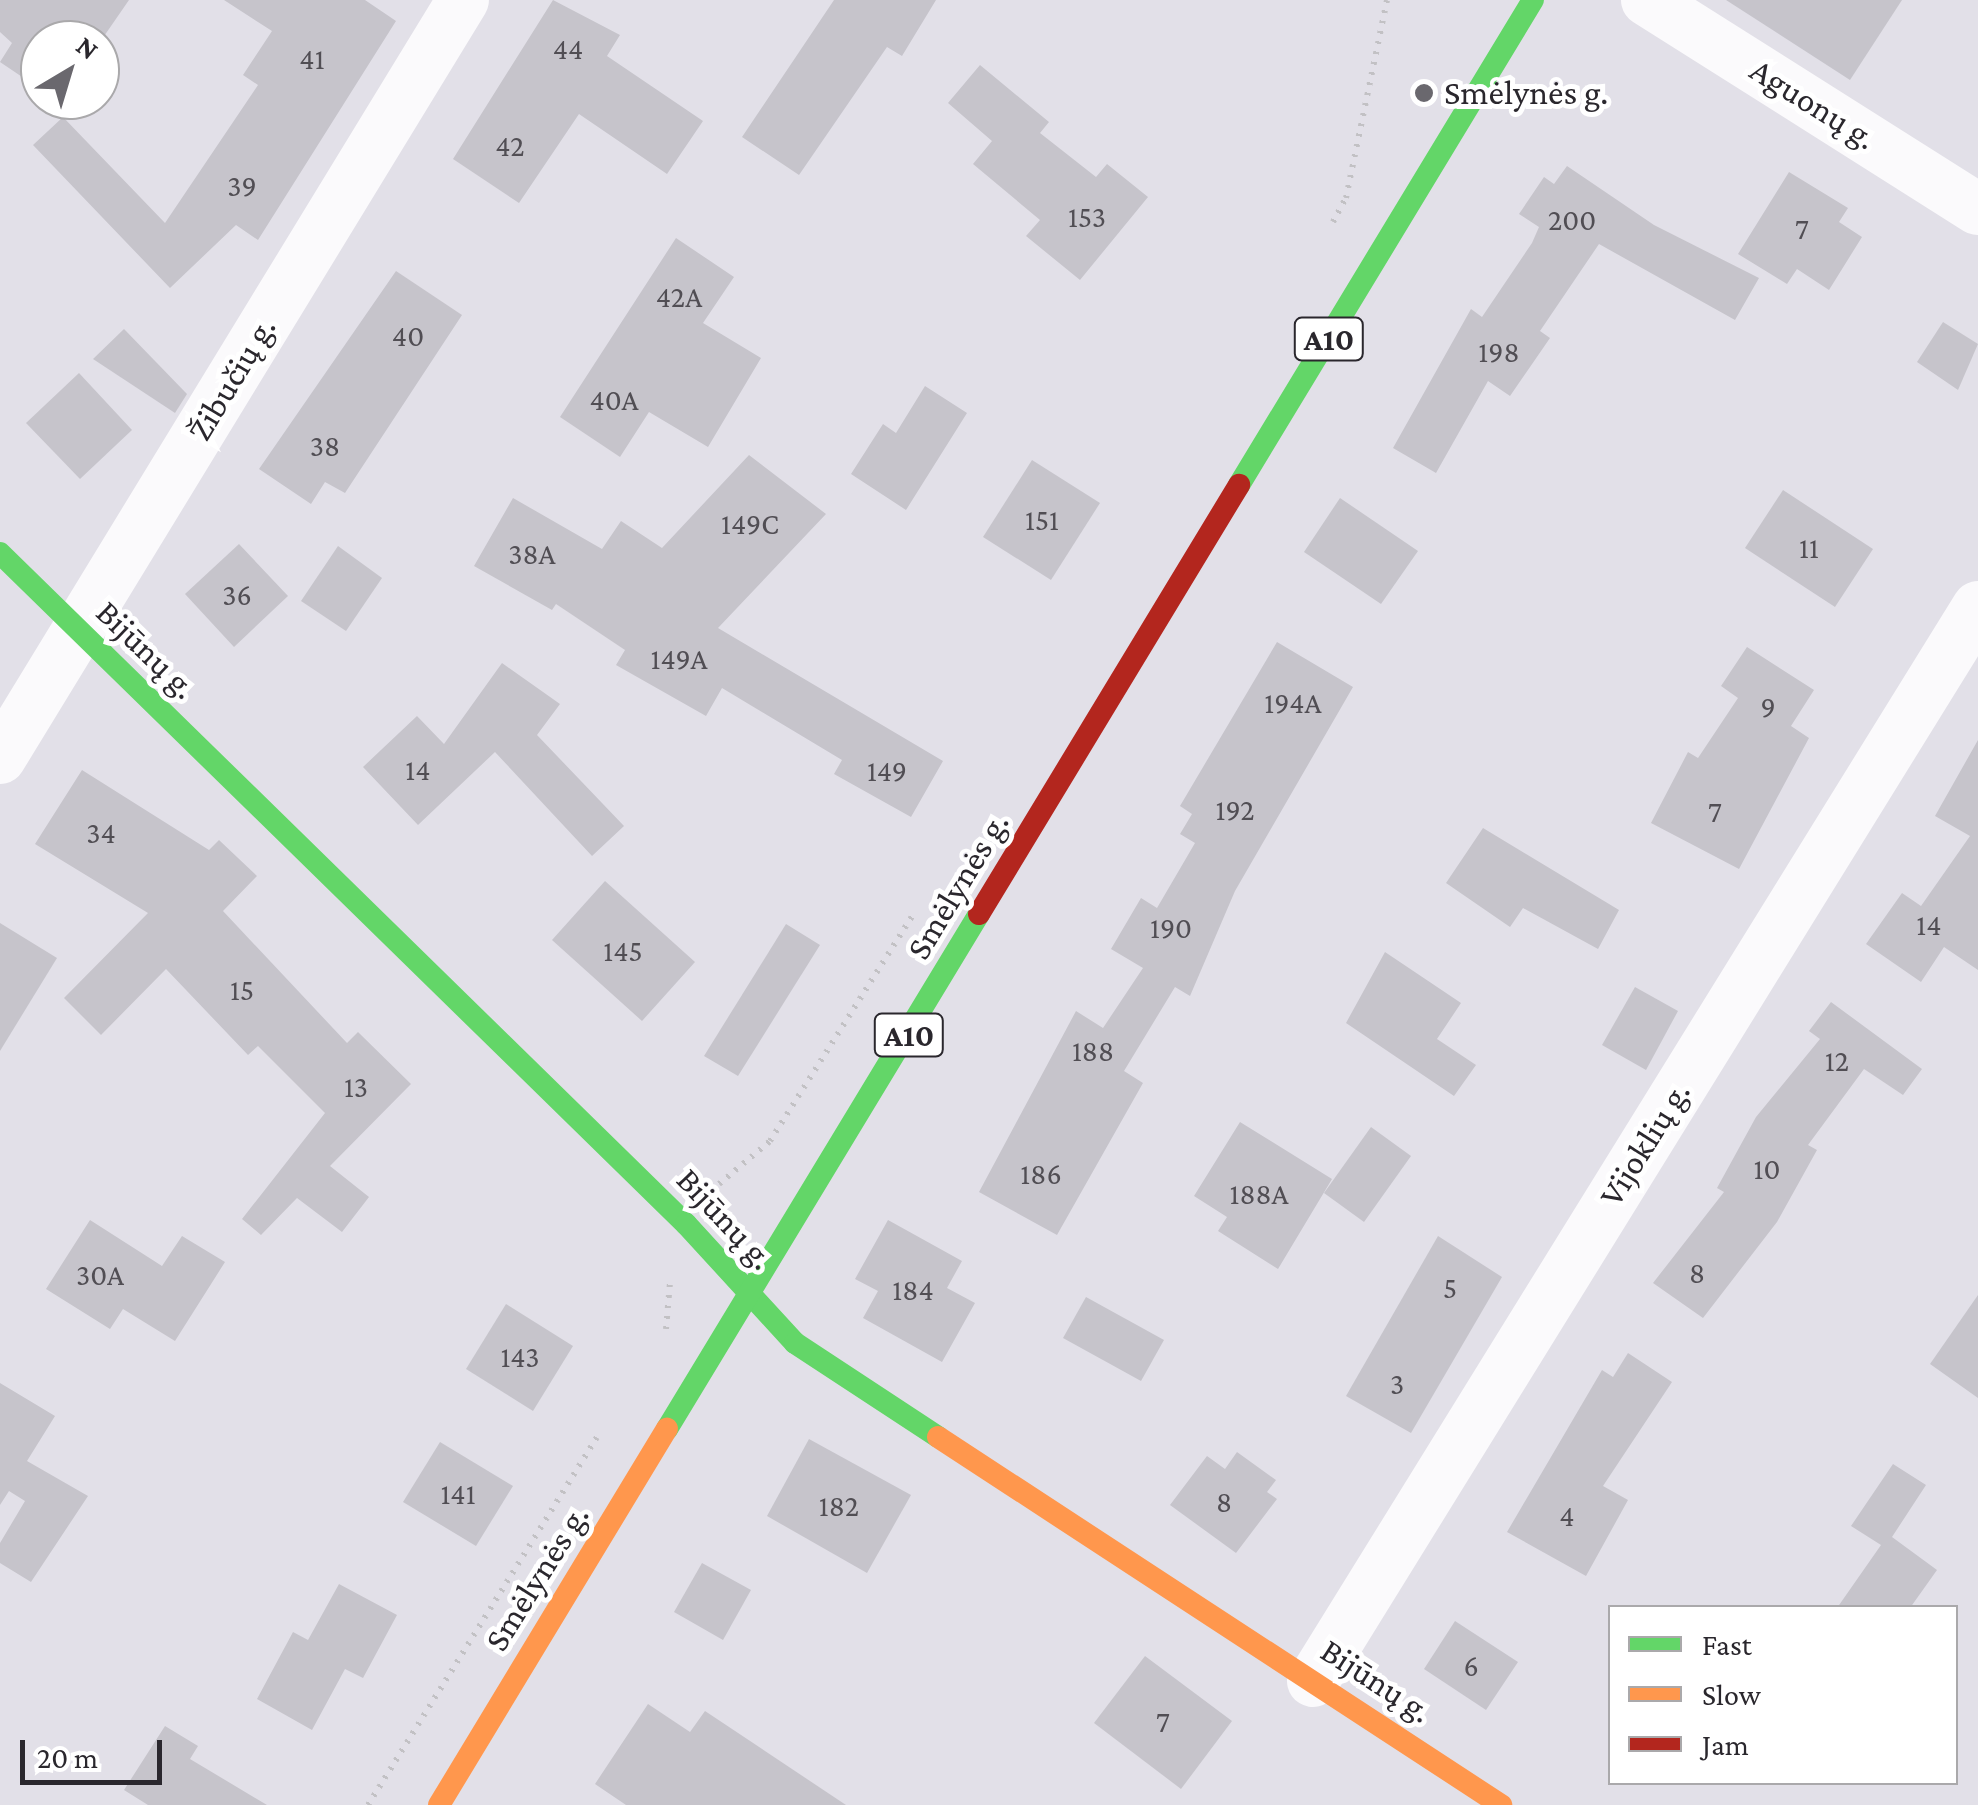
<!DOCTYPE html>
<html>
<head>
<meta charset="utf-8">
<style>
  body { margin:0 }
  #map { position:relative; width:1978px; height:1805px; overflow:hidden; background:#e2e0e8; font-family:"Crimson Pro",serif }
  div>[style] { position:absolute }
  .building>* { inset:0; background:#c6c4cb }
  .path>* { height:6px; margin-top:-3px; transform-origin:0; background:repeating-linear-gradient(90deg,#c2c1c4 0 2.5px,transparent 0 10.5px) }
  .street>* { height:52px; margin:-26px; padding:0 26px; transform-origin:26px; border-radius:26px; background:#fbfafc }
  .fast>* { height:22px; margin:-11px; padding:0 11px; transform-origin:11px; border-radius:11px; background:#63d668 }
  .slow>* { height:22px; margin:-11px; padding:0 11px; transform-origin:11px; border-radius:11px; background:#ff974d }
  .jam>* { height:22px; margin:-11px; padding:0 11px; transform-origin:11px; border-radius:11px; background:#b3261e }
  .dots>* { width:28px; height:28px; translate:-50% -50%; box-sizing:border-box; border:5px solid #fff; border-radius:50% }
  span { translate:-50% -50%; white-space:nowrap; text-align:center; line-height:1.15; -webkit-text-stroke:10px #fff; paint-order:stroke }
  .number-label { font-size:30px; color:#514e54 }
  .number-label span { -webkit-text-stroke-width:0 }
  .shield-label span { padding:2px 8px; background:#fff; border:2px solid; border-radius:8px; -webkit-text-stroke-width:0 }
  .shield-label { font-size:32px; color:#2a272d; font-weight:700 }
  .poi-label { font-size:35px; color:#2a272d }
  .left { translate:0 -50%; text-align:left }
  .street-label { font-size:35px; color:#2a272d }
  .legend { position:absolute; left:1608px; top:1605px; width:350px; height:180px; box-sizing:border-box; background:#fff; border:2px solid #aaa9ab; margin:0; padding:12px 18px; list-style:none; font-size:30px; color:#2a272d }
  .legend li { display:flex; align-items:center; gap:20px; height:50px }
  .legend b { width:50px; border:2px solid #aaa9ab }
  .north { position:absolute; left:20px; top:20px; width:100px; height:100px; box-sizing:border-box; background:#fff; border:2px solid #aaa9ab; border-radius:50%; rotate:38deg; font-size:28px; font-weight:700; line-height:40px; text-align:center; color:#2a272d }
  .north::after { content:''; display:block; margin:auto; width:35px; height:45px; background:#6a686e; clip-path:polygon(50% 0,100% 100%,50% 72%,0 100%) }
  .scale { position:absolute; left:20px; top:1740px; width:142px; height:45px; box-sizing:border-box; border:5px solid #2a272d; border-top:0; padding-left:12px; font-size:30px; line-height:35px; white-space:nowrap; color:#2a272d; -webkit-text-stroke:8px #fff; paint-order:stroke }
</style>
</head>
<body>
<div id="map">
  <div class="building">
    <i style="clip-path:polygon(0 0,129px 0,100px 42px,40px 40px,40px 89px,0 62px,12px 43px,0 32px)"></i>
    <i style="clip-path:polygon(224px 0,365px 0,396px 21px,258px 240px,236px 225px,170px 288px,33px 145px,63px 117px,165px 223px,258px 85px,243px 75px,272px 31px)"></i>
    <i style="clip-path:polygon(553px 0,620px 35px,607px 56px,703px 121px,667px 174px,579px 114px,519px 203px,453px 159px)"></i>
    <i style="clip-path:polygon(834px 0,936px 0,902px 56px,887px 47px,799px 175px,742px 137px)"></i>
    <i style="clip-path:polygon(1726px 0,1902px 0,1850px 80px)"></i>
    <i style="clip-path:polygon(980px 65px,1049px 122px,1040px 133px,1096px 177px,1107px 164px,1148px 197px,1080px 280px,1026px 236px,1040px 220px,973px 164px,992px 141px,948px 103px)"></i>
    <i style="clip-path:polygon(1567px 166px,1654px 225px,1759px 278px,1735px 320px,1599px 244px,1540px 331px,1550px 338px,1510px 396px,1488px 381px,1436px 473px,1393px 448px,1471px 309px,1482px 317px,1532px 243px,1539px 227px,1519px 214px,1544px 177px,1554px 184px)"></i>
    <i style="clip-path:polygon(1789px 172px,1848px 208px,1839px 222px,1862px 237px,1829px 290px,1797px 269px,1787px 284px,1738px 254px)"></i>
    <i style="clip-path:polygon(676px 238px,734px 277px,703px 323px,761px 358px,708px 447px,649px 412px,620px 457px,560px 417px)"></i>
    <i style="clip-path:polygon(396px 271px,462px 315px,345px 493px,325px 482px,311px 504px,259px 469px)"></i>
    <i style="clip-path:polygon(1943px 322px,1978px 344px,1958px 390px,1917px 362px)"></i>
    <i style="clip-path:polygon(124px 329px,187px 394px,175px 413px,93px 359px)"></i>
    <i style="clip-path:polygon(79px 373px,132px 430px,80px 479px,26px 423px)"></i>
    <i style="clip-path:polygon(925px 386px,967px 413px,906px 510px,851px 474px,883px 424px,896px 433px)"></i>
    <i style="clip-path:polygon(749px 455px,826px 514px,718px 628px,943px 761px,911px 817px,834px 774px,842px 760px,722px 688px,706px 716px,616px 665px,625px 650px,556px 604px,552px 610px,474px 566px,513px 498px,602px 549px,621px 521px,662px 548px)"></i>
    <i style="clip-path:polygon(1032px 460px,1100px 503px,1051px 580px,983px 537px)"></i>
    <i style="clip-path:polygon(1783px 490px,1873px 549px,1835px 607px,1745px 548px)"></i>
    <i style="clip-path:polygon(1340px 498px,1418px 551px,1381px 604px,1304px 552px)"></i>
    <i style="clip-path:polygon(239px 544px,288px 596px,234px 647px,185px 594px)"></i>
    <i style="clip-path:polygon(338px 546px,382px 578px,346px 631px,301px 601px)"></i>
    <i style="clip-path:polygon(1277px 642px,1353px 687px,1235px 891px,1190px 996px,1175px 987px,1124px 1071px,1143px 1083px,1057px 1235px,979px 1192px,1076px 1011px,1103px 1028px,1143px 968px,1111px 949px,1141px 898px,1157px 908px,1195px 843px,1180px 834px,1192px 814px,1180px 806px)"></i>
    <i style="clip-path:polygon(1747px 647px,1814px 690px,1791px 726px,1809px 738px,1739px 869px,1651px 823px,1688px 752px,1698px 758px,1738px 698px,1721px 686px)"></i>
    <i style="clip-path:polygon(502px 663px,560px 704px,537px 735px,624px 826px,592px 856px,495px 752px,418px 825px,363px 767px,417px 716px,444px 744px)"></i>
    <i style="clip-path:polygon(1978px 740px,1978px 970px,1944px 947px,1921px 982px,1866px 944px,1902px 893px,1921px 906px,1970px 836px,1935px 816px)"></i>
    <i style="clip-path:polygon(82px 770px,209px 850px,219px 840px,257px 876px,223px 911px,347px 1043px,358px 1032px,411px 1084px,330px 1166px,369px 1197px,342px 1232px,297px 1198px,261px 1235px,242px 1219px,325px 1113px,258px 1046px,248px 1055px,166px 969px,101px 1035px,64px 998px,148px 913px,35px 844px)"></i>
    <i style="clip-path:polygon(1483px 828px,1619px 910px,1598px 949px,1523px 908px,1510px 927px,1446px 883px)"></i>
    <i style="clip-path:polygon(605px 881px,695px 962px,642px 1021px,552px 940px)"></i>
    <i style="clip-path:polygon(0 923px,57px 958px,0 1051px)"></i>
    <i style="clip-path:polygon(786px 924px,820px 945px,738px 1076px,704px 1056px)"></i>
    <i style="clip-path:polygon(1385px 952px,1461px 1003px,1437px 1039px,1476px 1065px,1454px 1096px,1346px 1023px)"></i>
    <i style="clip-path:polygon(1635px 987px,1678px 1011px,1646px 1070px,1602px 1045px)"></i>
    <i style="clip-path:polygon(1831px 1002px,1922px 1069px,1903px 1095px,1864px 1069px,1808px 1145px,1817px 1150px,1777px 1222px,1703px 1318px,1653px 1283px,1724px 1192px,1717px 1188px,1756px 1117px,1820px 1039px,1809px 1031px)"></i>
    <i style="clip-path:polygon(1240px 1122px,1332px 1179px,1278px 1269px,1218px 1231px,1227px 1217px,1194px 1196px)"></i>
    <i style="clip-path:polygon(1371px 1127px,1411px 1156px,1364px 1222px,1324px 1193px)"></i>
    <i style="clip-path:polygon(90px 1220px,162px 1266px,182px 1236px,225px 1262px,175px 1341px,123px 1309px,110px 1329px,46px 1289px)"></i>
    <i style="clip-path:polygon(888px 1220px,962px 1261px,947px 1288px,975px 1303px,942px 1362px,863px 1318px,878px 1291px,855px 1279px)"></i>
    <i style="clip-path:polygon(1438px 1236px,1502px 1277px,1411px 1433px,1346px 1396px)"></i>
    <i style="clip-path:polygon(1978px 1295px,1978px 1398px,1930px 1364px)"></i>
    <i style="clip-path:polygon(1086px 1297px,1164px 1340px,1141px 1381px,1063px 1338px)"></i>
    <i style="clip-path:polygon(506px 1304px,573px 1346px,533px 1411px,466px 1369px)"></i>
    <i style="clip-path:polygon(1628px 1353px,1672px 1382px,1603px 1486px,1628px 1500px,1586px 1576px,1507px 1532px,1602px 1370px,1613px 1377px)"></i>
    <i style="clip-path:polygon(0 1383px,55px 1416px,27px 1461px,88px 1496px,31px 1582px,0 1563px,0 1543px,25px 1501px,9px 1491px,0 1505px)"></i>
    <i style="clip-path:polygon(809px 1439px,911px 1495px,867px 1573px,767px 1516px)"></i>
    <i style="clip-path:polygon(440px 1442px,513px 1486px,476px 1546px,403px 1502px)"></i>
    <i style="clip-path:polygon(1237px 1452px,1276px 1480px,1267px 1492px,1277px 1499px,1236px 1553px,1170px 1505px,1207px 1456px,1225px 1469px)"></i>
    <i style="clip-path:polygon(1893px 1464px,1926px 1485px,1892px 1537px,1937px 1570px,1910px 1608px,1837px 1608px,1881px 1545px,1851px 1526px)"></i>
    <i style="clip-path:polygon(702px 1563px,751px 1590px,723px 1640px,674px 1612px)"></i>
    <i style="clip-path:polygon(339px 1584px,397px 1615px,363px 1678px,345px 1669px,312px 1730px,257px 1699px,293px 1632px,308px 1640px)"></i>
    <i style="clip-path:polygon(1455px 1621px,1518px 1662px,1486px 1710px,1424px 1669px)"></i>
    <i style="clip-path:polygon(1145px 1656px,1232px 1721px,1181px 1789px,1094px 1723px)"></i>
    <i style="clip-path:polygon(648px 1704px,690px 1732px,705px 1711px,846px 1805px,626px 1805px,595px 1784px)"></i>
    <i style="clip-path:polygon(165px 1726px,198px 1746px,190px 1759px,267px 1805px,148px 1805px,124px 1790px)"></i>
  </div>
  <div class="path">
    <i style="left:1333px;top:222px;width:27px;rotate:-62deg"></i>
    <i style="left:1346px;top:198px;width:202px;rotate:-78.3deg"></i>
    <i style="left:719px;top:1184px;width:67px;rotate:-40.1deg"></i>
    <i style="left:770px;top:1141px;width:266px;rotate:-57.7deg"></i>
    <i style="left:666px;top:1329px;width:47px;rotate:-85.1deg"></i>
    <i style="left:368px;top:1805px;width:433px;rotate:-58.1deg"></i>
  </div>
  <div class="street">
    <i style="left:1647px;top:0;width:391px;rotate:32.3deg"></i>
    <i style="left:0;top:758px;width:888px;rotate:-58.58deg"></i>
    <i style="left:1313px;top:1681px;width:1263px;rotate:-58.24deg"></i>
  </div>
  <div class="fast">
    <i style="left:1239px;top:485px;width:567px;rotate:-58.78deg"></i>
    <i style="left:0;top:553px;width:960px;rotate:44.37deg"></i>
    <i style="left:686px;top:1224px;width:161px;rotate:47.5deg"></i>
    <i style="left:795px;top:1343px;width:171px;rotate:33.3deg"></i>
    <i style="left:667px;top:1429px;width:602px;rotate:-58.79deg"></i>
  </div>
  <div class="slow">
    <i style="left:938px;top:1437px;width:673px;rotate:33.17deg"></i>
    <i style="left:439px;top:1805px;width:440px;rotate:-58.8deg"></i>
  </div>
  <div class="jam">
    <i style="left:979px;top:914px;width:502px;rotate:-58.78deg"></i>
  </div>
  <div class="dots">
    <i style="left:1424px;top:93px;background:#6a686e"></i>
  </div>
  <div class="number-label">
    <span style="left:568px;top:49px">44</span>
    <span style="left:312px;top:59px">41</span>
    <span style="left:510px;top:146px">42</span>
    <span style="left:242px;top:186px">39</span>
    <span style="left:1087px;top:217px">153</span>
    <span style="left:1572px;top:220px">200</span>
    <span style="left:1802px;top:229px">7</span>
    <span style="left:679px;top:297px">42A</span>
    <span style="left:408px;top:336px">40</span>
    <span style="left:1499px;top:352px">198</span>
    <span style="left:614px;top:400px">40A</span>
    <span style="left:325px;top:446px">38</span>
    <span style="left:1042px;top:520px">151</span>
    <span style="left:750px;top:524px">149C</span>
    <span style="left:1809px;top:548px">11</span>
    <span style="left:532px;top:554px">38A</span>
    <span style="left:237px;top:595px">36</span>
    <span style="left:679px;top:659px">149A</span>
    <span style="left:1293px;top:703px">194A</span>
    <span style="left:1768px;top:707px">9</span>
    <span style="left:418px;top:770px">14</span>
    <span style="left:887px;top:771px">149</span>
    <span style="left:1235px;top:810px">192</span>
    <span style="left:1715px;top:812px">7</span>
    <span style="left:101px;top:833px">34</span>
    <span style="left:1929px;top:925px">14</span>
    <span style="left:1171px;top:928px">190</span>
    <span style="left:623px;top:951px">145</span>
    <span style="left:242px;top:990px">15</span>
    <span style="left:1093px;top:1051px">188</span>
    <span style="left:1837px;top:1061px">12</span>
    <span style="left:356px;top:1087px">13</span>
    <span style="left:1767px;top:1169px">10</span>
    <span style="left:1041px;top:1174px">186</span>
    <span style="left:1259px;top:1194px">188A</span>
    <span style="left:1697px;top:1273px">8</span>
    <span style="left:100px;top:1275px">30A</span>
    <span style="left:1450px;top:1288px">5</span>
    <span style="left:913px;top:1290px">184</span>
    <span style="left:520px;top:1357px">143</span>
    <span style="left:1397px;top:1384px">3</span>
    <span style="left:458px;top:1494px">141</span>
    <span style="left:1224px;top:1502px">8</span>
    <span style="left:839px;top:1506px">182</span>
    <span style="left:1567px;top:1516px">4</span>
    <span style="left:1471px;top:1666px">6</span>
    <span style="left:1163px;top:1722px">7</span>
  </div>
  <div class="shield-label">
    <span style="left:1329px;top:339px">A10</span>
    <span style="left:909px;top:1035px">A10</span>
  </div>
  <div class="poi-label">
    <span class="left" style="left:1444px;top:93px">Smėlynės g.</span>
  </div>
  <div class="street-label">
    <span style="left:1813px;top:104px;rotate:32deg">Aguonų g.</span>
    <span style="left:232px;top:379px;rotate:-59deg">Žibučių g.</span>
    <span style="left:146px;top:650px;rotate:44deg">Bijūnų g.</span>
    <span style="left:958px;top:886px;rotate:-59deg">Smėlynės g.</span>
    <span style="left:1645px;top:1144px;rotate:-58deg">Vijoklių g.</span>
    <span style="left:725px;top:1219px;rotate:47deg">Bijūnų g.</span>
    <span style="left:537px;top:1578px;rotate:-58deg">Smėlynės g.</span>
    <span style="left:1376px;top:1681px;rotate:33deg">Bijūnų g.</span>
  </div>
  <ul class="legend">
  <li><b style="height:12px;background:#63d668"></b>Fast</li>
  <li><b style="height:12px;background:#ff974d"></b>Slow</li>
  <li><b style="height:12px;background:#b3261e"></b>Jam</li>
  </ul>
  <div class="north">N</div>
  <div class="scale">20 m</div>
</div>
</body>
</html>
